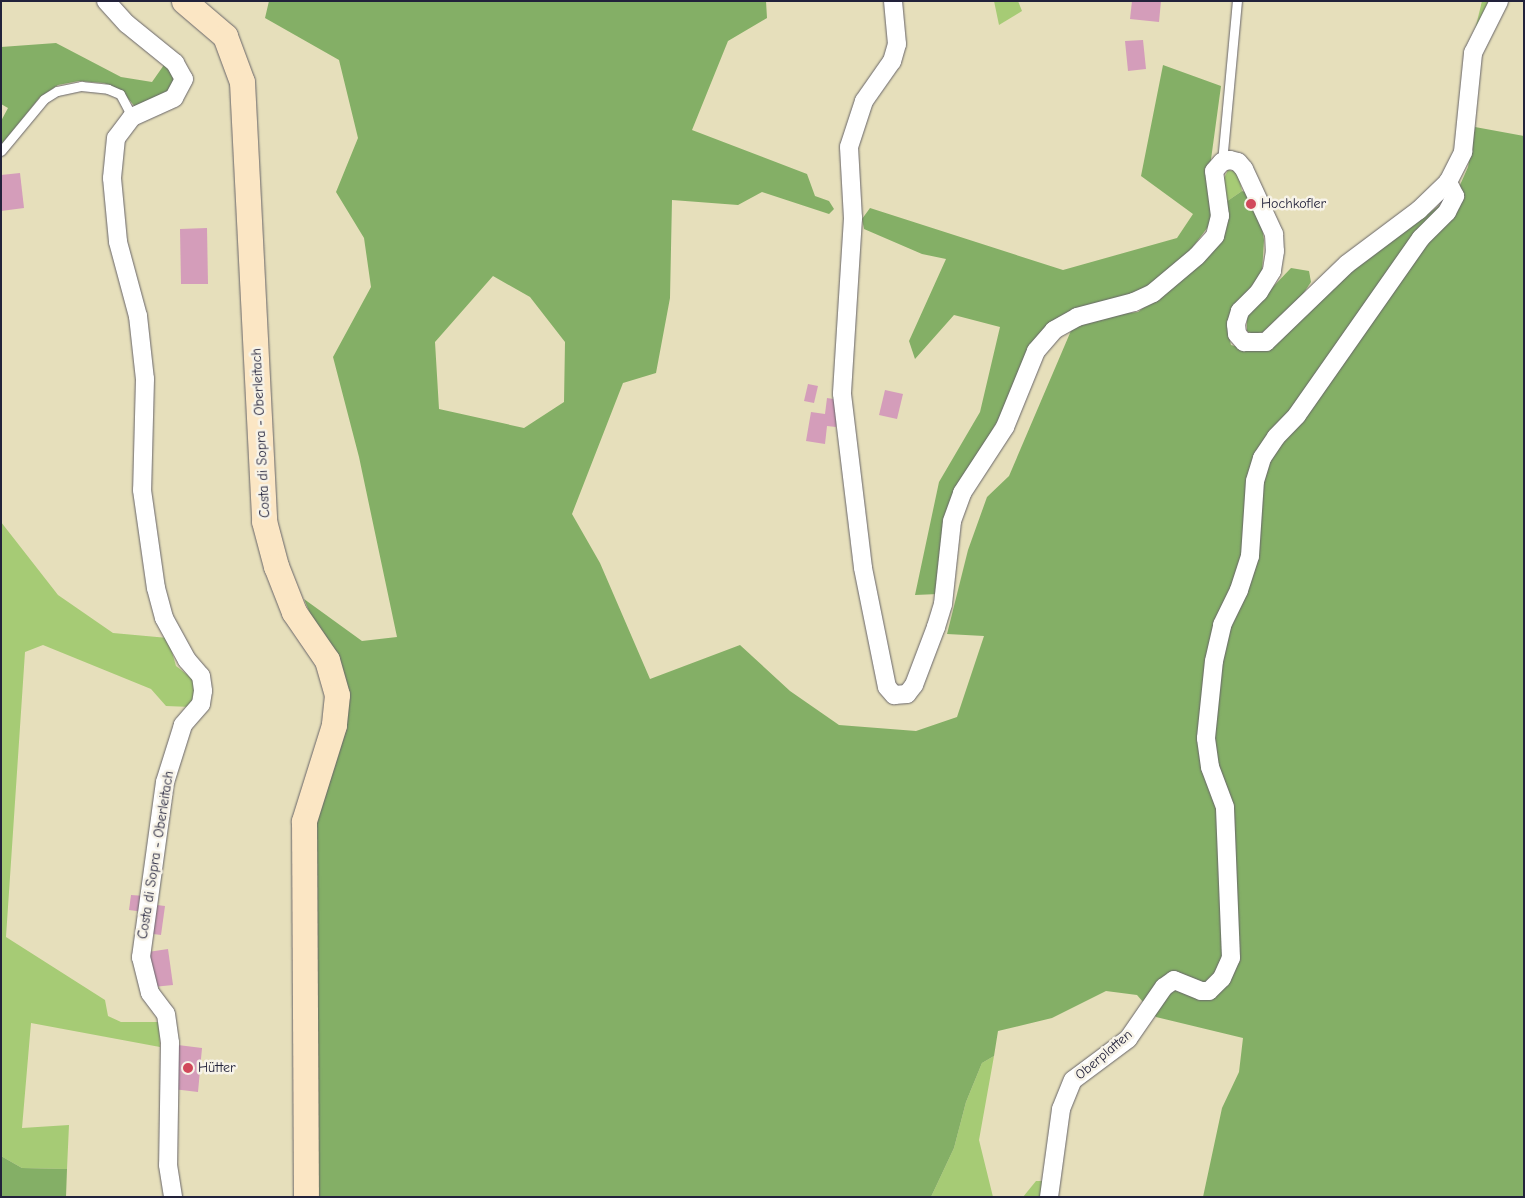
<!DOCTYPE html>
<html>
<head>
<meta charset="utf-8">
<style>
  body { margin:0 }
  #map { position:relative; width:1525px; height:1198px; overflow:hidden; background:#e6dfbb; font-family:"Comic Neue",sans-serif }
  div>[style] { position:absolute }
  .green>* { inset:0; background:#a6cb75 }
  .forest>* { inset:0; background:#84af66 }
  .building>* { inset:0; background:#d49dba }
  .roads { filter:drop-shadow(0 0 1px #676468) drop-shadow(0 0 1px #676468) }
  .service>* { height:9px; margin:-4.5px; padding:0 4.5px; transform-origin:4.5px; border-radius:4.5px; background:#fff }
  .minor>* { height:18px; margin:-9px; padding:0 9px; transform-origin:9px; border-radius:9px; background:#fff }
  .secondary>* { height:25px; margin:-12.5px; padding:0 12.5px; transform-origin:12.5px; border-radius:12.5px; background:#fbe6c4 }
  .dots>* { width:14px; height:14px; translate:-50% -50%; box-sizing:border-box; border:2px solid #f7f3e8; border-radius:50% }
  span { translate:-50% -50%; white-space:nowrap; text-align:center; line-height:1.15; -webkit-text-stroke:5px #f7f3e8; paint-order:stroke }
  .poi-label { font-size:14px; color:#22223b }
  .left { translate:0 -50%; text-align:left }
  .street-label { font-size:14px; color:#22223b }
  .frame { position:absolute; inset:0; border:2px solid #22223b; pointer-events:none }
</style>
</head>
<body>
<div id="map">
  <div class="green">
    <i style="clip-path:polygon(994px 1px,1018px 1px,1022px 11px,999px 25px)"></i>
    <i style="clip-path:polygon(1482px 1px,1494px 1px,1473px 38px)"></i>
    <i style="clip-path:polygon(1228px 170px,1238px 172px,1242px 191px,1226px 202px,1222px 182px)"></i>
    <i style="clip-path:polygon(1px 522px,58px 595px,113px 633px,168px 638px,176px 666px,198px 683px,191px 707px,166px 706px,151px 689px,43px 645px,25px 652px,6px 937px,105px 1000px,108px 1016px,121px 1022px,159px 1022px,160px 1047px,31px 1023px,22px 1128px,69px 1125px,67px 1169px,22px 1168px,1px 1156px)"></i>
    <i style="clip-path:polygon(994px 1056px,979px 1140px,993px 1197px,931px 1197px,954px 1148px,966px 1102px,982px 1063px)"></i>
    <i style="clip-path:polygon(1036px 1181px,1046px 1181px,1045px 1197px,1023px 1197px)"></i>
  </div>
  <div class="forest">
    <i style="clip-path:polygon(evenodd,269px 1px,766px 1px,767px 18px,728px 41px,692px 130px,807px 174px,815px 196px,829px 201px,834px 209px,829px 214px,762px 192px,738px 205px,672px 200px,670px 298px,656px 373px,623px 383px,572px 514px,600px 563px,650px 679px,740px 645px,790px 691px,839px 725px,916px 731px,957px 717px,984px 636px,947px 634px,968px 550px,987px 497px,1009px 476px,1073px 326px,1108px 315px,1138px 312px,1175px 282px,1226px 202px,1242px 191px,1249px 193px,1261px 220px,1264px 240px,1262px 272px,1230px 315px,1228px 332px,1231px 345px,1246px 349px,1444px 202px,1460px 185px,1468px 167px,1475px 127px,1524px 136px,1524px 1197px,1203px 1197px,1222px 1108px,1239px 1072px,1243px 1038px,1156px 1017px,1137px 995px,1106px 991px,1052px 1018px,998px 1031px,994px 1056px,982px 1063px,966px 1102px,954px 1148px,931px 1197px,315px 1197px,316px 809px,335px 766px,348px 705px,304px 599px,362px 641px,397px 637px,359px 457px,333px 357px,371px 287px,364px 238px,336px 192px,358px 138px,339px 60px,265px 18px,269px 1px,493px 276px,530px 297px,565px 342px,564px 402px,524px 428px,439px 409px,435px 342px,493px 276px)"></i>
    <i style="clip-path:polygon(56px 43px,121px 77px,152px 82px,166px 62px,174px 75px,174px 87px,169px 95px,136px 108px,121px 90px,104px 83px,79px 81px,58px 85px,40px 97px,1px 145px,1px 121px,8px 108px,1px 104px,1px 47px)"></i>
    <i style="clip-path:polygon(1163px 65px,1221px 86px,1209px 174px,1214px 219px,1189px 252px,1141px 294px,1053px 325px,983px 446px,938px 594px,915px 595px,939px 482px,980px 412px,1000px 327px,954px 315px,915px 359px,909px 341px,946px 259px,922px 254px,864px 229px,862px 219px,870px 208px,1063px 270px,1177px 238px,1193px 214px,1141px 176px)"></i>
    <i style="clip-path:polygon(1291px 268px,1309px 271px,1311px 282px,1303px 294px,1263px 332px,1253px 334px,1247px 331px,1247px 314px)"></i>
    <i style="clip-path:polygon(1px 1156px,22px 1168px,67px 1169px,66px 1197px,1px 1197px)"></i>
  </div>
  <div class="building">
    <i style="clip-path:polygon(1132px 1px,1161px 1px,1159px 22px,1130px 19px)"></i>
    <i style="clip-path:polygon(1143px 40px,1146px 69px,1128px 71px,1125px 41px)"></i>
    <i style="clip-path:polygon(20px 173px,24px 208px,1px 211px,1px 175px)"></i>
    <i style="clip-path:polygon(207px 228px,208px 284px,181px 284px,180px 229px)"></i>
    <i style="clip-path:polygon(808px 384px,818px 386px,814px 403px,804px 401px)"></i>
    <i style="clip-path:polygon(885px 390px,903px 394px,897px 419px,879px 415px)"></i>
    <i style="clip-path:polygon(827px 398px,840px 400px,836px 427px,827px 426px,825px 444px,806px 441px,811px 412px,825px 414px)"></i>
    <i style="clip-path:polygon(131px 895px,145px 896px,144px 912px,129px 910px)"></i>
    <i style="clip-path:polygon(149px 904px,165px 906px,161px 935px,145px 933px)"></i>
    <i style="clip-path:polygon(168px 949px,173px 985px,153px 987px,148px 952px)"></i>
    <i style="clip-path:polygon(178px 1045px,202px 1048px,198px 1092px,173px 1089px)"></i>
  </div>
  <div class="roads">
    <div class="service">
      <i style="left:1px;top:151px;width:67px;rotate:-50.4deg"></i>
      <i style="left:44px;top:99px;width:15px;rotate:-32deg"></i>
      <i style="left:57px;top:91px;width:25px;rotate:-12deg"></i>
      <i style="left:81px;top:86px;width:27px;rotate:6deg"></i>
      <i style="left:108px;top:89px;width:13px;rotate:23deg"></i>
      <i style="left:120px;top:94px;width:26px;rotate:62deg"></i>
      <i style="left:1222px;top:162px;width:162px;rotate:-84.7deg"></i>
    </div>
    <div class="minor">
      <i style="left:106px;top:1px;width:31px;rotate:48deg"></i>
      <i style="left:127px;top:24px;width:62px;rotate:39.1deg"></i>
      <i style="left:175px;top:63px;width:18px;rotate:61deg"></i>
      <i style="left:184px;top:79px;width:21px;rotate:118deg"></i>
      <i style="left:174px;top:98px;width:46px;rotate:155.7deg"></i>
      <i style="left:132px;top:117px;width:26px;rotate:127deg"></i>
      <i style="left:116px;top:138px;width:40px;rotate:95.7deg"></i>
      <i style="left:112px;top:178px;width:64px;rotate:84.6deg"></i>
      <i style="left:118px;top:242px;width:77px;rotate:74.9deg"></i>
      <i style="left:138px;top:316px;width:63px;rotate:83.7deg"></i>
      <i style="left:145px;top:379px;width:111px;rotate:91.5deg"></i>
      <i style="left:142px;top:490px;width:99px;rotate:81.9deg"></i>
      <i style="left:156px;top:588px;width:31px;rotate:75deg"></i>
      <i style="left:164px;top:618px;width:48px;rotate:61.3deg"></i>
      <i style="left:187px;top:660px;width:21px;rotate:49deg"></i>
      <i style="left:201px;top:676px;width:15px;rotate:82deg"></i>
      <i style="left:203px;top:691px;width:13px;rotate:99deg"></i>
      <i style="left:201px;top:704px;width:28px;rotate:131deg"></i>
      <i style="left:183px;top:725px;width:60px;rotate:107.5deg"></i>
      <i style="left:165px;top:782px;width:177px;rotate:97.8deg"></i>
      <i style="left:141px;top:957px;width:37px;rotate:76deg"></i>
      <i style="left:150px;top:993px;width:26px;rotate:53deg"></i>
      <i style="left:166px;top:1014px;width:29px;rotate:82deg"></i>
      <i style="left:170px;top:1043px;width:122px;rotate:90.9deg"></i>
      <i style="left:168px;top:1165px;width:32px;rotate:81deg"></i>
      <i style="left:893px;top:1px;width:43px;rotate:84.7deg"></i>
      <i style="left:897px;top:44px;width:18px;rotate:106deg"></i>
      <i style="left:892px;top:61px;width:49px;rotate:125deg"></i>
      <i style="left:864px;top:101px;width:48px;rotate:108.1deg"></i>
      <i style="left:849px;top:147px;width:71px;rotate:86.8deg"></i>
      <i style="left:853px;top:218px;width:176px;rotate:93.6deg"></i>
      <i style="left:842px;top:394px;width:175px;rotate:83.1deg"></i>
      <i style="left:863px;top:568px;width:121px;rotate:78.6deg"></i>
      <i style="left:887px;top:687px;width:11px;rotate:49deg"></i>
      <i style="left:894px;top:695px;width:13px;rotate:-4deg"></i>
      <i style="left:907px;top:694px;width:11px;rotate:-52deg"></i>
      <i style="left:914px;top:685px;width:62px;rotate:-69.2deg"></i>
      <i style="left:936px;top:627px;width:24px;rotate:-73deg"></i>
      <i style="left:943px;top:604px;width:83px;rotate:-83.8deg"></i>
      <i style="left:952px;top:521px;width:30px;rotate:-70deg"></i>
      <i style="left:962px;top:493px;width:79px;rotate:-56.9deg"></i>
      <i style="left:1005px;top:427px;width:82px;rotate:-67.8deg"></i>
      <i style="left:1036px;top:351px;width:28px;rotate:-49deg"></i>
      <i style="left:1054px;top:330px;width:26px;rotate:-29deg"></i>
      <i style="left:1077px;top:317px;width:59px;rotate:-14.7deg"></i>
      <i style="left:1134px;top:302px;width:21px;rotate:-25deg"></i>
      <i style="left:1153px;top:293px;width:57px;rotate:-40.1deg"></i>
      <i style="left:1197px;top:256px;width:27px;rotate:-48deg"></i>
      <i style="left:1215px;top:236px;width:21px;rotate:-76deg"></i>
      <i style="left:1220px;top:216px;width:45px;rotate:-97.6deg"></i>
      <i style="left:1214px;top:171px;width:12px;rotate:-48deg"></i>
      <i style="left:1222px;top:162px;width:8px;rotate:-14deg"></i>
      <i style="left:1230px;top:160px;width:8px;rotate:14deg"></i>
      <i style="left:1238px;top:162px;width:9px;rotate:49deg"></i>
      <i style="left:1244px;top:169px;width:72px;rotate:65.2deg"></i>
      <i style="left:1274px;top:234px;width:17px;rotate:87deg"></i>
      <i style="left:1275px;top:251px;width:20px;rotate:99deg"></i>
      <i style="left:1272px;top:271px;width:25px;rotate:122deg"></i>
      <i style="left:1259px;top:292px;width:27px;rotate:135deg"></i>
      <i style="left:1240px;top:311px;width:14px;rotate:107deg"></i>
      <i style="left:1236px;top:324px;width:10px;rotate:84deg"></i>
      <i style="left:1237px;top:334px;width:11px;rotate:49deg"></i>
      <i style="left:1244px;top:342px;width:22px"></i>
      <i style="left:1266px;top:342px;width:112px;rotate:-43.9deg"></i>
      <i style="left:1347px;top:264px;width:90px;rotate:-36.9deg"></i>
      <i style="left:1419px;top:210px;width:40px;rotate:-44deg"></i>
      <i style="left:1448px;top:182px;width:34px;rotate:-63deg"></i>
      <i style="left:1463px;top:152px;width:100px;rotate:-84.2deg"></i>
      <i style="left:1473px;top:53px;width:58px;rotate:-63.4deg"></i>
      <i style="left:1049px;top:1197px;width:89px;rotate:-82.2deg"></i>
      <i style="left:1061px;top:1109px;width:31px;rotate:-68deg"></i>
      <i style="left:1073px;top:1080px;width:69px;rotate:-36.7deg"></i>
      <i style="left:1128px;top:1039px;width:63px;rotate:-55.3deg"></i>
      <i style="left:1164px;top:987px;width:12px;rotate:-35deg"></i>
      <i style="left:1174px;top:980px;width:29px;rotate:22deg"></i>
      <i style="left:1201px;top:991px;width:8px"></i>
      <i style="left:1209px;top:991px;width:18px;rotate:-45deg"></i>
      <i style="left:1222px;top:978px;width:22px;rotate:-66deg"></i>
      <i style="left:1231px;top:958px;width:151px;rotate:-92.3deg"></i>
      <i style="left:1225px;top:807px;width:43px;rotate:-110.6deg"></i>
      <i style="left:1210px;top:767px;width:29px;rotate:-98deg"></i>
      <i style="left:1206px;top:738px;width:77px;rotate:-84.1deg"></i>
      <i style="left:1214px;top:661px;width:37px;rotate:-77deg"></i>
      <i style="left:1222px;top:625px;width:39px;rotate:-64deg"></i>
      <i style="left:1239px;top:590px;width:36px;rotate:-72deg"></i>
      <i style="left:1250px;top:556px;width:75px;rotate:-86.2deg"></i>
      <i style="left:1255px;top:481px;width:24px;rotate:-73deg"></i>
      <i style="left:1262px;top:458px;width:25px;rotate:-56deg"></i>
      <i style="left:1276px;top:437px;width:30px;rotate:-46deg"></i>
      <i style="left:1297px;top:415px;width:216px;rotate:-55deg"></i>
      <i style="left:1421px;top:238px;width:37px;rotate:-45deg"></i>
      <i style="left:1447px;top:212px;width:18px;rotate:-63deg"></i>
      <i style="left:1455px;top:196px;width:16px;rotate:-117deg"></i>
    </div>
    <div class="secondary">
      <i style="left:184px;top:1px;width:54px;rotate:40.5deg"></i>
      <i style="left:225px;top:36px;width:49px;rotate:69.7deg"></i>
      <i style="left:242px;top:82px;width:440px;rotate:87.1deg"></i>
      <i style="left:264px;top:521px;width:47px;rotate:75.1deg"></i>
      <i style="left:276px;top:566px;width:49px;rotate:68.6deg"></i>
      <i style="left:294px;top:612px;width:58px;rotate:55.5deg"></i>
      <i style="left:327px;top:660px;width:36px;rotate:74deg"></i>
      <i style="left:337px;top:695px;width:30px;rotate:96deg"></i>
      <i style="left:334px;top:725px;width:101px;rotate:107.4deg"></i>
      <i style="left:304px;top:821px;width:376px;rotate:89.7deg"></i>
    </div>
  </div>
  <div class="dots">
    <i style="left:1251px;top:204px;background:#d1495b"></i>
    <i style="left:188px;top:1068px;background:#d1495b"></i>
  </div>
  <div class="poi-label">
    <span class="left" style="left:1261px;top:204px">Hochkofler</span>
    <span class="left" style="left:198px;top:1068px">Hütter</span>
  </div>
  <div class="street-label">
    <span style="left:261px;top:433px;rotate:-93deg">Costa di Sopra - Oberleitach</span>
    <span style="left:156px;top:855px;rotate:-81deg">Costa di Sopra - Oberleitach</span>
    <span style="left:1104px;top:1055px;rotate:-40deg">Oberplatten</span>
  </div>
  <div class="frame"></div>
</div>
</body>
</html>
